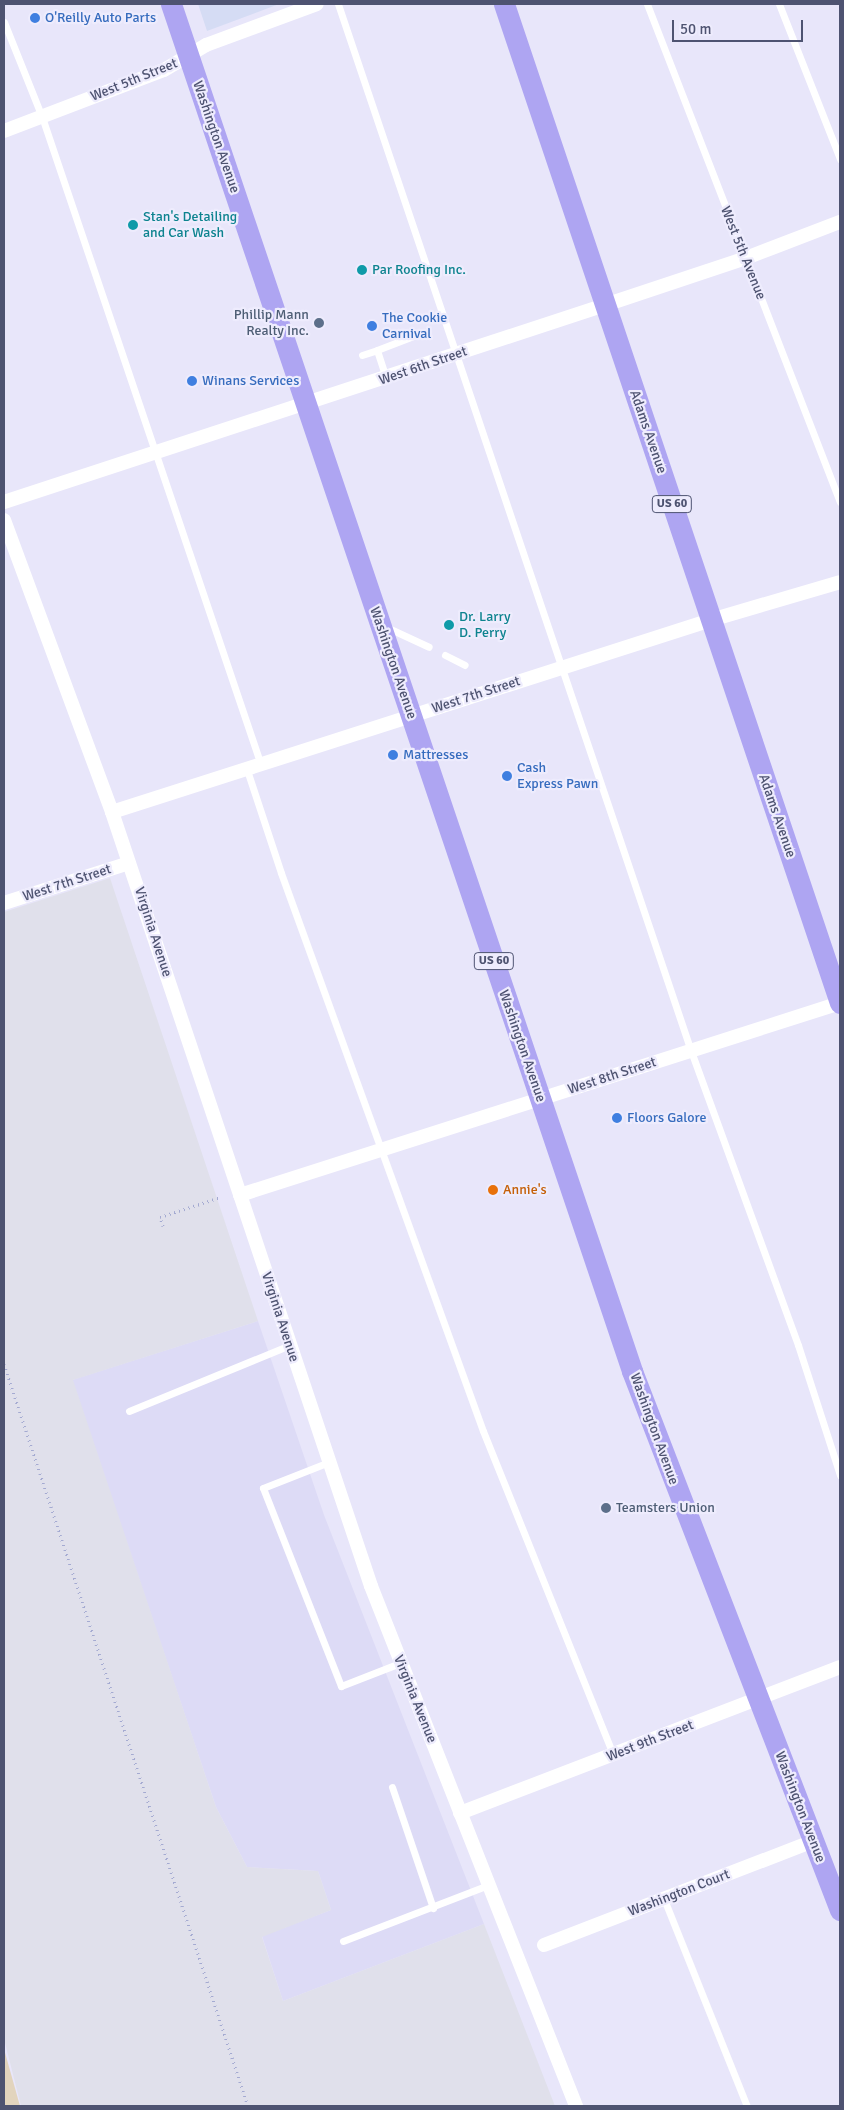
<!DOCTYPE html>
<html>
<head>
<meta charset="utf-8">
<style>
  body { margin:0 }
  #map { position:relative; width:844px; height:2110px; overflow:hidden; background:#e8e6fa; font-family:Signika,sans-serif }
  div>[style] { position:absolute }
  .residential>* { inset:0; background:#dddbf6 }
  .commercial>* { inset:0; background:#d5dcf4 }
  .industrial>* { inset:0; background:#e0e0eb }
  .water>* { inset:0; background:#e2d4bd }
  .path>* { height:3px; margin-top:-1.5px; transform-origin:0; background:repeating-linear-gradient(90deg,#a4aad1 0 1px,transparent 0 5px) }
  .service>* { height:7px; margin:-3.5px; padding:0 3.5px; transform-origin:3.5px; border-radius:3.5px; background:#fff }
  .minor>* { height:14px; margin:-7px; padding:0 7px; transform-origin:7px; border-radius:7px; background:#fff }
  .primary>* { height:21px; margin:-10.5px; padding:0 10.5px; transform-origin:10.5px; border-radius:10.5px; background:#aea5f2 }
  .dots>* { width:14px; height:14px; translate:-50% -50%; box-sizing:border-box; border:2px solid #eeecfd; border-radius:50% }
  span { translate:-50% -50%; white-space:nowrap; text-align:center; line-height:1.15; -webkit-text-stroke:4.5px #eeecfd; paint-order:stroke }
  .shield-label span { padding:1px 4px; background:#eeecfd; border:1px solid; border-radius:4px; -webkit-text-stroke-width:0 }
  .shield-label { font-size:12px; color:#4e5371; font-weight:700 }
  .shop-label { font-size:14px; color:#366cbe }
  .left { translate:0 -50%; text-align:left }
  .street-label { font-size:14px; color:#4e5371 }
  .culture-label { font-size:14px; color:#0d838f }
  .service-label { font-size:14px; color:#4e5e75 }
  .right { translate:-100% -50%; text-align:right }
  .food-label { font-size:14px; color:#c56008 }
  .frame { position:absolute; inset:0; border:5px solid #4e5371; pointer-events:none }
  .scale { position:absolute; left:672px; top:20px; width:131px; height:22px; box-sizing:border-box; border:2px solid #4e5371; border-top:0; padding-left:6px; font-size:15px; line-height:18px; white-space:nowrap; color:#4e5371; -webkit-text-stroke:4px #eeecfd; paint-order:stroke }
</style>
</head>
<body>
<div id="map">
  <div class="residential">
    <i style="clip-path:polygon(258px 1321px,324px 1515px,484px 1924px,283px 2001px,262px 1936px,331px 1910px,318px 1871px,247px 1867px,216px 1807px,72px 1380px)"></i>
  </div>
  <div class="commercial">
    <i style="clip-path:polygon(198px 4px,279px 4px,207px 31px)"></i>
  </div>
  <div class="industrial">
    <i style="clip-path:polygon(110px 878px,258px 1321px,73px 1380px,216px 1807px,247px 1867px,318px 1871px,331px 1910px,262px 1937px,283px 2001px,484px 1924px,555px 2106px,21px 2106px,4px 2039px,4px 912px)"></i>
  </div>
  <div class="water">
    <i style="clip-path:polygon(4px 2049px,20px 2106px,4px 2106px)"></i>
  </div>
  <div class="path">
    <i style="left:163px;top:1226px;width:9px;rotate:-108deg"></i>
    <i style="left:160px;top:1217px;width:64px;rotate:-18.2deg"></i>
    <i style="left:4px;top:1364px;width:781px;rotate:71.8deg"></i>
  </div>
  <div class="service">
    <i style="left:338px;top:4px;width:1105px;rotate:71.37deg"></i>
    <i style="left:691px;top:1051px;width:313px;rotate:70deg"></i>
    <i style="left:798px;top:1345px;width:137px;rotate:72.1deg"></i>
    <i style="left:647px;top:4px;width:534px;rotate:68.82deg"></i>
    <i style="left:779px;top:4px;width:167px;rotate:68.5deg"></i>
    <i style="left:4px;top:22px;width:102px;rotate:68.2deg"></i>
    <i style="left:42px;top:117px;width:684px;rotate:71.33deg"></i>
    <i style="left:362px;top:355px;width:16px;rotate:-18deg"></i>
    <i style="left:386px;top:378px;width:29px;rotate:-108deg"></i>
    <i style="left:377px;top:350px;width:39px;rotate:-21deg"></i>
    <i style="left:386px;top:627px;width:47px;rotate:24.9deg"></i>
    <i style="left:445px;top:655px;width:22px;rotate:27deg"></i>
    <i style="left:247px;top:770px;width:108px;rotate:71.7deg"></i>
    <i style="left:281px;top:873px;width:593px;rotate:70.1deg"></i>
    <i style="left:483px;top:1431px;width:349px;rotate:68.1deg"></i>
    <i style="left:129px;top:1411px;width:174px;rotate:-22.3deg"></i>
    <i style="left:329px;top:1462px;width:71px;rotate:158.5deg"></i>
    <i style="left:263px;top:1488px;width:213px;rotate:68.5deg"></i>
    <i style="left:341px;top:1686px;width:63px;rotate:-21.3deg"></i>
    <i style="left:392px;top:1787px;width:128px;rotate:71.3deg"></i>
    <i style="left:664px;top:1899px;width:223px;rotate:68.2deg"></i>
    <i style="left:343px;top:1941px;width:155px;rotate:-21.1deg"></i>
  </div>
  <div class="minor">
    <i style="left:4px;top:131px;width:171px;rotate:-20.9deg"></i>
    <i style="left:164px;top:70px;width:49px;rotate:-30.8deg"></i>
    <i style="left:206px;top:45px;width:118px;rotate:-20.3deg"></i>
    <i style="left:4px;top:502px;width:632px;rotate:-18.15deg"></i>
    <i style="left:605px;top:305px;width:149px;rotate:-18.4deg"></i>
    <i style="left:746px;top:258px;width:101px;rotate:-21deg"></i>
    <i style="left:4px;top:520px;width:311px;rotate:69.7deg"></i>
    <i style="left:112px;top:812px;width:816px;rotate:71.5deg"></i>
    <i style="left:371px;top:1586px;width:559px;rotate:68.48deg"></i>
    <i style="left:112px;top:812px;width:629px;rotate:-17.77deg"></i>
    <i style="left:711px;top:620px;width:134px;rotate:-16.4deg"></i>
    <i style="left:4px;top:903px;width:131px;rotate:-17.7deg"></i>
    <i style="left:240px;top:1195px;width:630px;rotate:-17.74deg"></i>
    <i style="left:460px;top:1813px;width:407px;rotate:-21deg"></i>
    <i style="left:544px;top:1945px;width:288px;rotate:-21.1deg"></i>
  </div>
  <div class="primary">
    <i style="left:171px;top:4px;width:1443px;rotate:71.36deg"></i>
    <i style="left:632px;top:1371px;width:578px;rotate:68.9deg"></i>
    <i style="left:504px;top:4px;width:1054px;rotate:71.41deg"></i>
  </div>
  <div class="dots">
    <i style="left:35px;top:18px;background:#3f7fe0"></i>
    <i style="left:133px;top:225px;background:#0f9aa8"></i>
    <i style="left:362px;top:270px;background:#0f9aa8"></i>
    <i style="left:319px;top:323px;background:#5c6f8a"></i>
    <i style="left:372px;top:326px;background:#3f7fe0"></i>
    <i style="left:192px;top:381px;background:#3f7fe0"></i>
    <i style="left:449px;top:625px;background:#0f9aa8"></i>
    <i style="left:393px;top:755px;background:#3f7fe0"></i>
    <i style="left:507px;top:776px;background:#3f7fe0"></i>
    <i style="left:617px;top:1118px;background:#3f7fe0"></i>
    <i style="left:493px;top:1190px;background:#e8710a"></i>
    <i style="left:606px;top:1508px;background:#5c6f8a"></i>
  </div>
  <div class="shield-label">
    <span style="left:672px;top:504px">US 60</span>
    <span style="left:494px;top:961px">US 60</span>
  </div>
  <div class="shop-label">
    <span class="left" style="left:45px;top:18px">O'Reilly Auto Parts</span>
    <span class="left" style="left:382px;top:326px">The Cookie<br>Carnival</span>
    <span class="left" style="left:202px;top:381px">Winans Services</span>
    <span class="left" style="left:403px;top:755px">Mattresses</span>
    <span class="left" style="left:517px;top:776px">Cash<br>Express Pawn</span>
    <span class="left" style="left:627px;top:1118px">Floors Galore</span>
  </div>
  <div class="street-label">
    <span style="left:134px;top:80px;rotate:-22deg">West 5th Street</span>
    <span style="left:216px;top:137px;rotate:71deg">Washington Avenue</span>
    <span style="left:743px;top:253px;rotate:68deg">West 5th Avenue</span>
    <span style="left:423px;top:366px;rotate:-19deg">West 6th Street</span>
    <span style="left:648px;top:432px;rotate:71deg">Adams Avenue</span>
    <span style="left:393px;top:663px;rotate:71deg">Washington Avenue</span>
    <span style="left:476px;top:695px;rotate:-18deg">West 7th Street</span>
    <span style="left:777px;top:816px;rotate:71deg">Adams Avenue</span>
    <span style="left:67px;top:883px;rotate:-18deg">West 7th Street</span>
    <span style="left:153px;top:932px;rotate:72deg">Virginia Avenue</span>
    <span style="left:522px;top:1046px;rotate:71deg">Washington Avenue</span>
    <span style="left:612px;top:1076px;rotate:-18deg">West 8th Street</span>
    <span style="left:280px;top:1317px;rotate:72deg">Virginia Avenue</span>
    <span style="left:654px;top:1429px;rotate:70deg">Washington Avenue</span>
    <span style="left:415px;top:1699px;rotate:68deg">Virginia Avenue</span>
    <span style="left:650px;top:1741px;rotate:-21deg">West 9th Street</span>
    <span style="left:800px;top:1807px;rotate:69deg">Washington Avenue</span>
    <span style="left:679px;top:1893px;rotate:-21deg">Washington Court</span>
  </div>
  <div class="culture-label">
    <span class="left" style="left:143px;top:225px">Stan's Detailing<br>and Car Wash</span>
    <span class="left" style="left:372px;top:270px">Par Roofing Inc.</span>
    <span class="left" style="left:459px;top:625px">Dr. Larry<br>D. Perry</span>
  </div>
  <div class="service-label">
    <span class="right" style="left:309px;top:323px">Phillip Mann<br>Realty Inc.</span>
    <span class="left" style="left:616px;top:1508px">Teamsters Union</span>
  </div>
  <div class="food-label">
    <span class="left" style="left:503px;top:1190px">Annie's</span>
  </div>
  <div class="frame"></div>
  <div class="scale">50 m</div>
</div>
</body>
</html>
